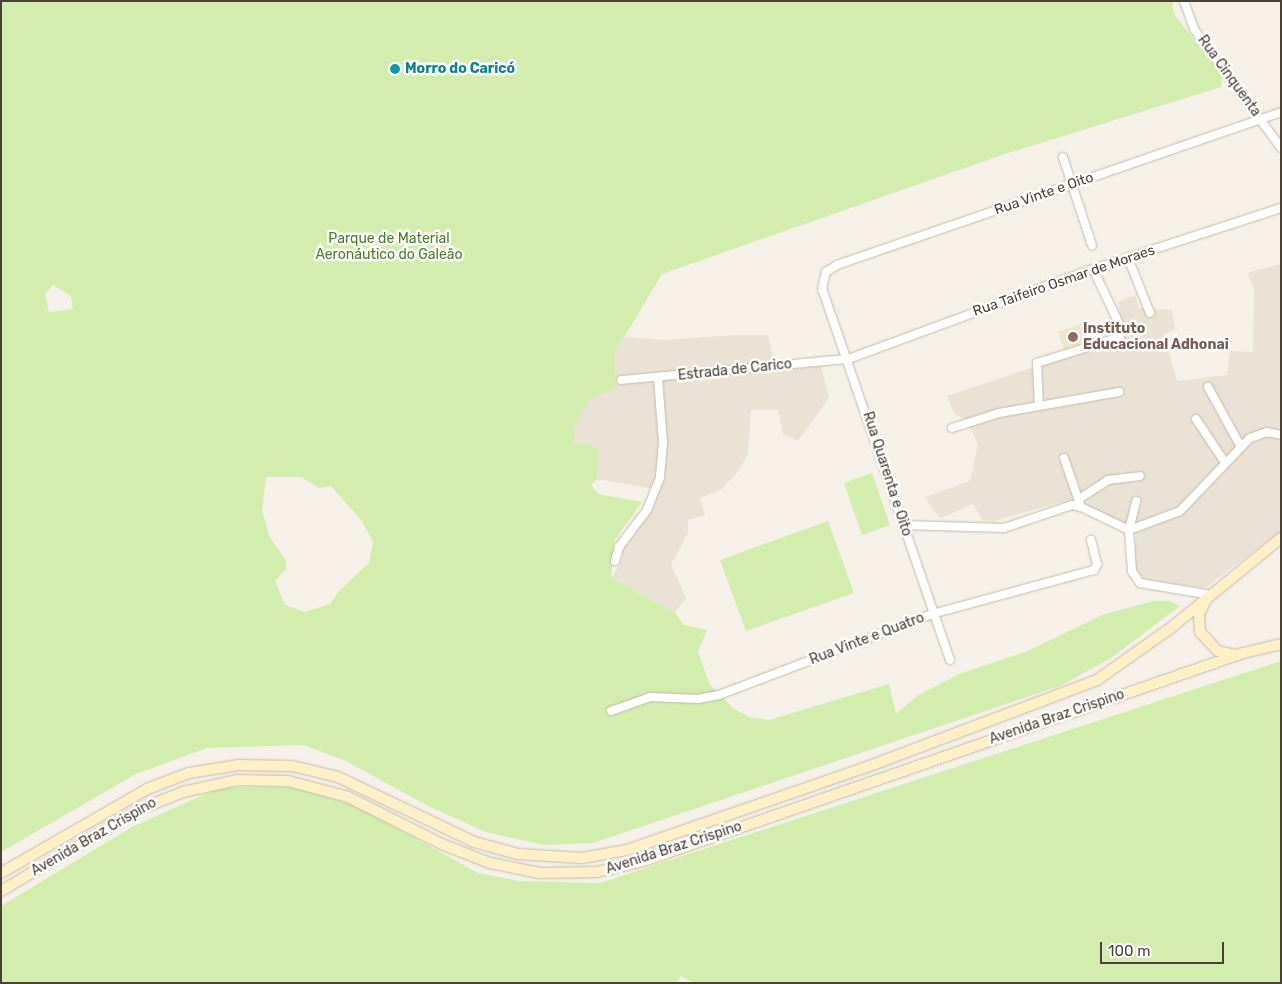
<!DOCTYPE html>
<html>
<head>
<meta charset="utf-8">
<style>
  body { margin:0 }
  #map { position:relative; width:1282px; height:984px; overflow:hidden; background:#f5f1e8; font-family:Rubik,sans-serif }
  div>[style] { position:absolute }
  .residential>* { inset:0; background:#eae3d5 }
  .education>* { inset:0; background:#efe6d0 }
  .green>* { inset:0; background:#d2edad }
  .roads { filter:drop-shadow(0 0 1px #c5bbac) drop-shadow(0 0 1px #c5bbac) }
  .minor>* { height:8px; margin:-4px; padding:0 4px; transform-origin:4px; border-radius:4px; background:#fff }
  .secondary>* { height:10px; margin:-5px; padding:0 5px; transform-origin:5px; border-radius:5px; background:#fff0c8 }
  .dots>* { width:14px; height:14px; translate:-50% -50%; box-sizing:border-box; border:2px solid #fff; border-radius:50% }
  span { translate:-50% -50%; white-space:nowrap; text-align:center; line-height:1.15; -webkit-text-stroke:5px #fff; paint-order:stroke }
  .culture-label { font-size:14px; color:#0d838f; font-weight:700 }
  .left { translate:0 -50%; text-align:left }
  .street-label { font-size:14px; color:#494136 }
  .park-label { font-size:14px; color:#498123 }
  .education-label { font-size:14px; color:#785e54; font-weight:700 }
  .frame { position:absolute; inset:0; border:2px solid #494136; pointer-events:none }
  .scale { position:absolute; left:1100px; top:942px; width:124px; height:22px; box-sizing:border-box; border:2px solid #494136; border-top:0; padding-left:6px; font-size:15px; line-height:18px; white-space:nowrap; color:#494136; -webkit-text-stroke:4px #fff; paint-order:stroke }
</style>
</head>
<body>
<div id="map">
  <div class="residential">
    <i style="clip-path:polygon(1281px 264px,1281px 531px,1205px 588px,1149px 580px,1138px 574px,1133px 564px,1136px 534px,1128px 524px,1110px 523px,1074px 499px,993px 521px,982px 520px,973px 504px,941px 518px,934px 511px,925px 497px,970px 481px,978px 445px,967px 420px,955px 414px,947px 396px,1097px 346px,1125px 342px,1118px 302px,1135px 295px,1139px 308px,1172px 310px,1175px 329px,1164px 335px,1177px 381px,1227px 375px,1230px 351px,1253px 352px,1254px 288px,1247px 273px)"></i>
    <i style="clip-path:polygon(737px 335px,768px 335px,776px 371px,821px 366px,829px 398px,798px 441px,783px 434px,778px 410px,751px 410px,748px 454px,738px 472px,722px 489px,700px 498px,705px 515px,688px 520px,688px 533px,671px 565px,686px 598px,675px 613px,611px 578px,623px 559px,620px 549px,659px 490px,597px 479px,597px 447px,574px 443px,574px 425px,590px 399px,616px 388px,614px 354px,625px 337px,664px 340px)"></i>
  </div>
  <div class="education">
    <i style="clip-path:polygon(1081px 324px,1089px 345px,1065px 353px,1058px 332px)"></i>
  </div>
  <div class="green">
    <i style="clip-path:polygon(evenodd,1px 1px,1173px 1px,1173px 13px,1222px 75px,1221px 87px,1002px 155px,662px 274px,614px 354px,616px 388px,590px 399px,574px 426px,574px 443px,597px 447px,597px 479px,591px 485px,598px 494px,642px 502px,614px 541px,611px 578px,675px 613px,684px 625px,707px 630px,698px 652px,710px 685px,733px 708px,749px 717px,769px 720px,889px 684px,896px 714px,917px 696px,959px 674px,1028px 651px,1102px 615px,1153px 601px,1170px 601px,1180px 606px,1111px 658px,1060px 686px,593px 843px,544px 845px,486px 832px,430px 807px,344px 760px,303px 745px,207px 748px,136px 774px,1px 852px,1px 1px,53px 285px,71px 296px,73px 309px,49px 312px,45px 294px,53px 285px,1px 1px,266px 477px,301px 477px,319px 488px,331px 486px,362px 521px,373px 542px,369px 563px,340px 590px,330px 604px,305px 612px,285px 605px,275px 581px,286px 569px,285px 559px,269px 536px,262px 510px,266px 477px)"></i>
    <i style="clip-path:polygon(872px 473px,890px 525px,862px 535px,844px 483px)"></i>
    <i style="clip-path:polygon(828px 521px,854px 593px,746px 631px,720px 560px)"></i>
    <i style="clip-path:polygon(1281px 661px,1281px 983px,694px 983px,681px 976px,677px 983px,1px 983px,1px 906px,132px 827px,221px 787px,293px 787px,357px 806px,478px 873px,519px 881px,600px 883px)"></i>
  </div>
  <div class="roads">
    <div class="minor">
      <i style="left:1184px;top:1px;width:30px;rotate:70deg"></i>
      <i style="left:1194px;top:29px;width:147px;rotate:53.8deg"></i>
      <i style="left:1063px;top:157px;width:93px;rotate:71.8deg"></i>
      <i style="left:1128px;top:258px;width:59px;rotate:68.2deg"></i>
      <i style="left:621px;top:380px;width:228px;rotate:-5.3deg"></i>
      <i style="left:848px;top:359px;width:261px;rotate:-20.2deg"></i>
      <i style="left:1093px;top:269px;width:198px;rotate:-18deg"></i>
      <i style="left:1208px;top:387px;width:68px;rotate:61.2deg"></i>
      <i style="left:1039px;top:406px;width:43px;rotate:-92.7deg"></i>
      <i style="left:1037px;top:363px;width:87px;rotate:-17.4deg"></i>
      <i style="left:1120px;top:337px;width:7px;rotate:-74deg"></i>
      <i style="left:1122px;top:330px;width:68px;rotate:-115.4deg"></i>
      <i style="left:1196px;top:419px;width:50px;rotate:56.3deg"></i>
      <i style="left:952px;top:428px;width:49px;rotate:-17.7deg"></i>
      <i style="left:999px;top:413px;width:122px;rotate:-9.9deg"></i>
      <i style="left:1064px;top:458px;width:52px;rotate:70.9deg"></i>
      <i style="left:1081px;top:507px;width:53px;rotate:25.6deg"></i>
      <i style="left:1129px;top:530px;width:30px;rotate:-76deg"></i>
      <i style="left:1079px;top:499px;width:35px;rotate:-33deg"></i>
      <i style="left:1108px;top:480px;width:32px;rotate:-7deg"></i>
      <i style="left:904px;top:525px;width:100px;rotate:1.7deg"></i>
      <i style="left:1004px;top:528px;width:72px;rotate:-18.7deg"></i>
      <i style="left:1072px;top:505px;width:9px;rotate:13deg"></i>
      <i style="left:615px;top:561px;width:15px;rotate:-74deg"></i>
      <i style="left:619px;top:547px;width:46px;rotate:-52.9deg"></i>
      <i style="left:647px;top:510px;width:35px;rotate:-68deg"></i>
      <i style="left:660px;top:477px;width:35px;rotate:-85deg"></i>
      <i style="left:663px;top:442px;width:64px;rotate:-94.5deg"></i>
      <i style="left:1211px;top:595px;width:72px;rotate:-170.4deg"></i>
      <i style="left:1140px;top:583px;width:14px;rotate:-124deg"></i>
      <i style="left:1132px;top:571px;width:41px;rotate:-94.2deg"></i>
      <i style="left:1129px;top:530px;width:54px;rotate:-20.4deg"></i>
      <i style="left:1180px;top:511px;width:101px;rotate:-46.2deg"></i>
      <i style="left:1250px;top:438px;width:18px;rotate:-19deg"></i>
      <i style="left:1267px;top:432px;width:14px;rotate:12deg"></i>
      <i style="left:950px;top:660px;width:392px;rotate:-109deg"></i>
      <i style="left:822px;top:289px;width:17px;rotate:-77deg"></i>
      <i style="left:826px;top:272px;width:13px;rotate:-32deg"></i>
      <i style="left:837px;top:265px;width:470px;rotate:-19deg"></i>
      <i style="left:611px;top:711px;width:41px;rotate:-19.7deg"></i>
      <i style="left:650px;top:697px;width:48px;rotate:2.4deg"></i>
      <i style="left:698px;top:699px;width:21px;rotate:-11deg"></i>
      <i style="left:719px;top:695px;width:228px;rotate:-20.8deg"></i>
      <i style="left:932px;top:614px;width:168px;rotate:-15.2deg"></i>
      <i style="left:1094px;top:570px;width:7px;rotate:-63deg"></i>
      <i style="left:1097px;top:564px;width:25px;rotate:-104deg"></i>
    </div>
    <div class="secondary">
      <i style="left:1205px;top:602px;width:13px;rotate:117deg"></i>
      <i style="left:1199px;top:614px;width:18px;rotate:87deg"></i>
      <i style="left:1200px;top:632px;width:26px;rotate:47deg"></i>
      <i style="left:1218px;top:651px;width:17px;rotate:13deg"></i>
      <i style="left:1235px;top:655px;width:47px;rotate:-13.4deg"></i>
      <i style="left:1px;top:873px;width:168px;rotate:-29.9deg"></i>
      <i style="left:147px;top:789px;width:45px;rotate:-20.9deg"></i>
      <i style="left:189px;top:773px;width:51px;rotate:-9.1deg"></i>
      <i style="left:239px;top:765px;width:53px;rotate:1.1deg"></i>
      <i style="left:292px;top:766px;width:47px;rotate:13.4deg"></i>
      <i style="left:338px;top:777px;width:151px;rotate:25.5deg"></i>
      <i style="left:474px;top:842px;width:46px;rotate:15.3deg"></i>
      <i style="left:518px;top:854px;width:64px;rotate:3.6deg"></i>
      <i style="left:582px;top:858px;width:46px;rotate:-10.1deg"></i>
      <i style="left:627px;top:850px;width:254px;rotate:-19.1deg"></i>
      <i style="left:867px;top:767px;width:246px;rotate:-20.7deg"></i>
      <i style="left:1097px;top:680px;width:92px;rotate:-35.2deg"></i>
      <i style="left:1172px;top:627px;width:141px;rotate:-39.2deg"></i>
      <i style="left:1px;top:891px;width:161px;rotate:-30.5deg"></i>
      <i style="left:140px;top:809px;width:46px;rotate:-21.6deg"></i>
      <i style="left:183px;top:792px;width:55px;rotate:-12.5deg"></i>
      <i style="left:237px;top:780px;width:51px;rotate:1.1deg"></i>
      <i style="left:288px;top:781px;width:62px;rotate:14.9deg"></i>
      <i style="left:348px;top:797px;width:107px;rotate:26.6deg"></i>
      <i style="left:444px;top:845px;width:49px;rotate:21.4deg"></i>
      <i style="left:490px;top:863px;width:51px;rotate:11.3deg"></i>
      <i style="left:540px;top:873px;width:57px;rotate:-1deg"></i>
      <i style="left:597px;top:872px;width:51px;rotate:-13.5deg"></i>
      <i style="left:647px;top:860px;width:631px;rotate:-19.15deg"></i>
    </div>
  </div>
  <div class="dots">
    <i style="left:395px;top:69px;background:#0f9aa8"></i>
    <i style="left:1073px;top:337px;background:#8d6e63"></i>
  </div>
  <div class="culture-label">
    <span class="left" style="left:405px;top:69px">Morro do Caricó</span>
  </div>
  <div class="street-label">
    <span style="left:1229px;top:76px;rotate:54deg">Rua Cinquenta</span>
    <span style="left:1044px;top:194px;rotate:-19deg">Rua Vinte e Oito</span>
    <span style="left:1064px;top:281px;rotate:-19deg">Rua Taifeiro Osmar de Moraes</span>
    <span style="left:735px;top:370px;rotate:-6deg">Estrada de Carico</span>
    <span style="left:887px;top:474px;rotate:72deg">Rua Quarenta e Oito</span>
    <span style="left:867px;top:639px;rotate:-21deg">Rua Vinte e Quatro</span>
    <span style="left:1057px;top:717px;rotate:-19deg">Avenida Braz Crispino</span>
    <span style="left:94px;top:837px;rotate:-30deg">Avenida Braz Crispino</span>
    <span style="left:674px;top:848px;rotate:-18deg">Avenida Braz Crispino</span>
  </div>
  <div class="park-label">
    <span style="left:389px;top:247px">Parque de Material<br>Aeronáutico do Galeão</span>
  </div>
  <div class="education-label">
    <span class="left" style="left:1083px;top:337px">Instituto<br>Educacional Adhonai</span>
  </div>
  <div class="frame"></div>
  <div class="scale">100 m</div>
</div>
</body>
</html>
